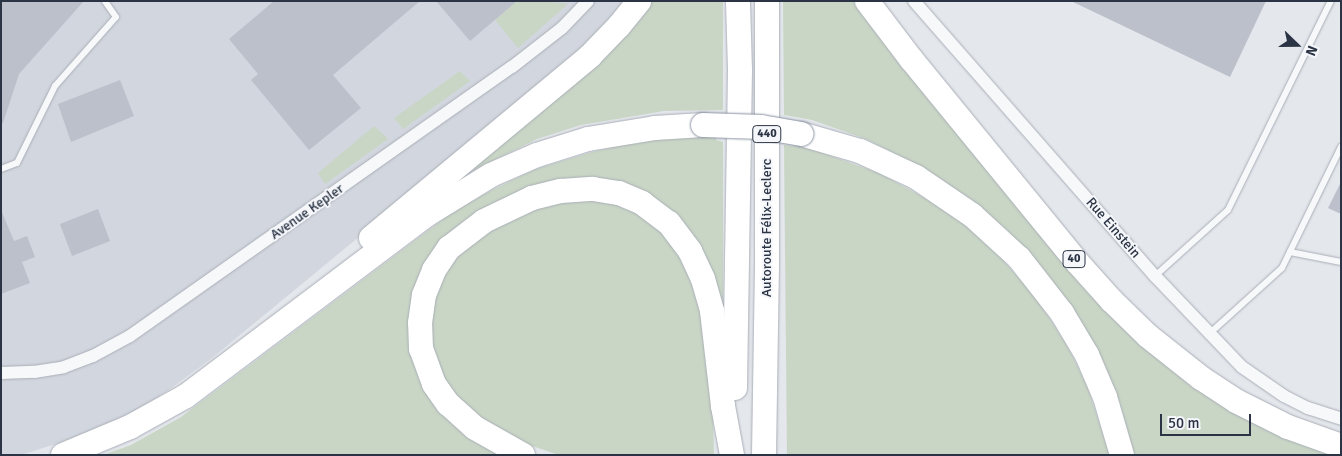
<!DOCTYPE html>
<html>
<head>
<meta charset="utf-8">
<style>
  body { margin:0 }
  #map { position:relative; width:1342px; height:456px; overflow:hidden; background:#e4e7ec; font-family:Signika,sans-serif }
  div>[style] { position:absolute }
  .built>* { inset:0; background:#d2d6de }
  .green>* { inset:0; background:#c9d6c5 }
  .building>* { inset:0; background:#bbc0ca }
  .roads { filter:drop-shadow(0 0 1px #a9aeb7) drop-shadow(0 0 1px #a9aeb7) }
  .lane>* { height:6px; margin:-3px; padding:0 3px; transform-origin:3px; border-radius:3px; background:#f7f8fa }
  .street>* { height:12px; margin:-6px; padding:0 6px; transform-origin:6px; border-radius:6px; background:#f7f8fa }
  .highway>* { height:24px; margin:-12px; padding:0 12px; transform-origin:12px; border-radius:12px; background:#fff }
  .bridges { filter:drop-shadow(0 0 1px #8b94a3) drop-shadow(0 0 1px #8b94a3) }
  .highway-bridge>* { height:24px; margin:-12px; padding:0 12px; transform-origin:12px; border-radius:12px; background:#fff }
  span { translate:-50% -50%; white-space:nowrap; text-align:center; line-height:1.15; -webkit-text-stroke:4px #f4f6f9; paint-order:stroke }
  .shield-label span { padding:1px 4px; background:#f4f6f9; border:1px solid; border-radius:4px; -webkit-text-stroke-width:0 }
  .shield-label { font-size:12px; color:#2b3445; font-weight:700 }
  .street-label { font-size:14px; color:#2b3445 }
  .frame { position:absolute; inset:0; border:2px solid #2b3445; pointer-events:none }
  .north { position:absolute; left:1272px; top:20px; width:50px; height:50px; -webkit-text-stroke:4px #f4f6f9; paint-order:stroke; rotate:112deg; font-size:14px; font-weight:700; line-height:20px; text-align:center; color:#2b3445 }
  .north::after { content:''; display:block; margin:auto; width:18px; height:22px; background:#2b3445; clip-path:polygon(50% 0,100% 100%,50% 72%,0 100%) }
  .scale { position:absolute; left:1160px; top:414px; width:91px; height:22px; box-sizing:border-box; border:2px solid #2b3445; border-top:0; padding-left:6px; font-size:15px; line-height:18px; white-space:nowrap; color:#2b3445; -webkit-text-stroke:4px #f4f6f9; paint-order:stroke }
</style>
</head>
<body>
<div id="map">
  <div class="built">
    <i style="clip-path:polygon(1px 1px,624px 1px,595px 36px,513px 110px,212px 358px,167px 391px,125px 418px,90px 433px,21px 455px,1px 455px)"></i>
  </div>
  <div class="green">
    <i style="clip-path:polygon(517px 1px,544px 1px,568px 4px,518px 48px,495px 20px)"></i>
    <i style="clip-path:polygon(649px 1px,723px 1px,723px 110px,664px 111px,581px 125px,537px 139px,464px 175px)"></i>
    <i style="clip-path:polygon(783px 1px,856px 1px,1170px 368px,1339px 455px,1134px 455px,1120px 403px,1103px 363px,1076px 314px,1042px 267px,1006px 229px,972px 200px,927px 170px,866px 139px,812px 120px,784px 115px)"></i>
    <i style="clip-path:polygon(460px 71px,470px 81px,403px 129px,394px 118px)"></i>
    <i style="clip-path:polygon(374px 126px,388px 139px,325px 184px,318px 173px)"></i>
    <i style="clip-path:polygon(685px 137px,716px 137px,716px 140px,723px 142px,723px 324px,686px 233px,585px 181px,434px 256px,416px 365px,507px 455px,103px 455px,131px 445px,181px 417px,454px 211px,494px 189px,536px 169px,592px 152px,635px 142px)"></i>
    <i style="clip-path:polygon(784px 145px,808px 148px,879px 173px,923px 197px,965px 225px,1002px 259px,1037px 299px,1068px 347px,1087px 386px,1110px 455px,787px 455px)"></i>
    <i style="clip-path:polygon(599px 199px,625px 206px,647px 218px,666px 235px,680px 255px,700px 307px,713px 418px,714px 455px,559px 455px,523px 443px,490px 425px,460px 401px,444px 378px,435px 356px,431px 334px,432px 308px,438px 285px,453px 261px,473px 241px,499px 223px,553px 202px)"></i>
  </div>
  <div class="building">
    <i style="clip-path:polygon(1px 1px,84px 1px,19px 74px,3px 123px,1px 123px)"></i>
    <i style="clip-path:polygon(274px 1px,420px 1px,333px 75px,361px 108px,309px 150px,251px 80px,258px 74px,229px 39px)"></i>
    <i style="clip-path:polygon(436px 1px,517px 1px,470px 41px)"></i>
    <i style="clip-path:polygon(1071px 1px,1266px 1px,1230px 77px)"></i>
    <i style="clip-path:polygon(120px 80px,134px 116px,71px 142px,58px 104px)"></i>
    <i style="clip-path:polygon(1341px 182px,1341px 214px,1328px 208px)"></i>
    <i style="clip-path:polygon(98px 209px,110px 241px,72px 256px,60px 224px)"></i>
    <i style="clip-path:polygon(1px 210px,14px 241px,27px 236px,35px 257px,22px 262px,30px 283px,1px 294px)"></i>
  </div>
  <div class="roads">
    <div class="lane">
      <i style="left:1px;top:169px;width:17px;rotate:-21deg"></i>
      <i style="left:17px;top:163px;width:86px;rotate:-63.7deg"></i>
      <i style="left:55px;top:86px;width:92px;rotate:-48.5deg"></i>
      <i style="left:116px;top:17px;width:19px;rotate:-125deg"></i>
      <i style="left:1290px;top:252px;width:52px;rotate:11.1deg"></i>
      <i style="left:1155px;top:276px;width:98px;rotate:-42.1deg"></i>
      <i style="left:1228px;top:210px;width:233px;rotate:-63.8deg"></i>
      <i style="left:1209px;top:334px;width:98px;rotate:-42.1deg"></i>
      <i style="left:1282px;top:268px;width:135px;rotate:-64deg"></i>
    </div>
    <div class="street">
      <i style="left:914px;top:1px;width:366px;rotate:48.8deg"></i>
      <i style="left:1155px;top:276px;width:126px;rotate:46.3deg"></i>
      <i style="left:1242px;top:367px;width:51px;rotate:34.6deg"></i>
      <i style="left:1284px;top:396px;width:27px;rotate:27deg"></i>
      <i style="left:1308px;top:408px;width:35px;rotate:18deg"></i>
      <i style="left:1px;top:373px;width:33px;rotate:-2deg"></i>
      <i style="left:34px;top:372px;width:30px;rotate:-9deg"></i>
      <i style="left:64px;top:367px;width:31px;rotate:-21deg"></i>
      <i style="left:93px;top:356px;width:42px;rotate:-28.4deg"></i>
      <i style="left:130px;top:336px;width:467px;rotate:-35.2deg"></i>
      <i style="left:512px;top:67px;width:63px;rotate:-38deg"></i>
      <i style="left:562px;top:28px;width:37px;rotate:-46deg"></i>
    </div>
    <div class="highway">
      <i style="left:867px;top:1px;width:73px;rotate:52.8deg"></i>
      <i style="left:911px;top:59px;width:262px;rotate:50.7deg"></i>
      <i style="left:1077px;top:262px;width:52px;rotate:48.1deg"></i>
      <i style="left:1112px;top:301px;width:50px;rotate:44.2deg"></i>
      <i style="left:1148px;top:336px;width:68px;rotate:38.4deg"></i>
      <i style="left:1201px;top:378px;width:42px;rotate:33.3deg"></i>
      <i style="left:1236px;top:401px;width:58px;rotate:26.6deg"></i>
      <i style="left:1288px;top:427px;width:56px;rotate:19.7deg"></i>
      <i style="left:801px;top:134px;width:61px;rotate:16.1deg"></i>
      <i style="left:860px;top:151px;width:62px;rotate:24.9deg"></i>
      <i style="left:916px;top:177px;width:68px;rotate:34.2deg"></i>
      <i style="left:972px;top:215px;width:64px;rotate:42.5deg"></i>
      <i style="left:1019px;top:258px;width:70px;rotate:52deg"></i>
      <i style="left:1062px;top:313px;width:49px;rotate:59.2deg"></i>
      <i style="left:1087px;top:355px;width:46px;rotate:66.8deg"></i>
      <i style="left:1105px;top:397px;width:60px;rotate:73.7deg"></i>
      <i style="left:371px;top:238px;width:285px;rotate:-39.7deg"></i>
      <i style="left:590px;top:56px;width:42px;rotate:-46deg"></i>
      <i style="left:619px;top:26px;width:32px;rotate:-51deg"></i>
      <i style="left:735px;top:388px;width:318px;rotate:-89.1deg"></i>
      <i style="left:740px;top:70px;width:69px;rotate:-91.7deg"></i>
      <i style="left:63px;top:455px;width:73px;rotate:-22.7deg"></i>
      <i style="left:130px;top:427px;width:64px;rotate:-29deg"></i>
      <i style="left:186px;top:396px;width:301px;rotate:-37deg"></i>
      <i style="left:426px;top:215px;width:76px;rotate:-31.6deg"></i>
      <i style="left:491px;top:175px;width:50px;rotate:-23.5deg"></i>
      <i style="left:537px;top:155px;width:53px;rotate:-17.4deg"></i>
      <i style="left:588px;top:139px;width:68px;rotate:-9.3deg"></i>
      <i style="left:655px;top:128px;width:48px;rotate:-3.6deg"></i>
      <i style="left:523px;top:455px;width:55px;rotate:-150.6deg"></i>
      <i style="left:475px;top:428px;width:36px;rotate:-138deg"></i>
      <i style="left:448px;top:404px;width:24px;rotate:-125deg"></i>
      <i style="left:434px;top:384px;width:37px;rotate:-110deg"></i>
      <i style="left:421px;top:349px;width:26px;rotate:-92deg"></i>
      <i style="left:420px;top:323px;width:28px;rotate:-82deg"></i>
      <i style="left:424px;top:295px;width:27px;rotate:-68deg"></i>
      <i style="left:434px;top:270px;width:27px;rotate:-56deg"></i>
      <i style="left:449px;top:248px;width:44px;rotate:-37.6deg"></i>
      <i style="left:484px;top:221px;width:53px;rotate:-25.6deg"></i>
      <i style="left:532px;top:198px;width:30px;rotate:-14deg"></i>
      <i style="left:561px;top:191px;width:32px;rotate:-4deg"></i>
      <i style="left:593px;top:189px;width:26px;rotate:9deg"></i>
      <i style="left:619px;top:193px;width:25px;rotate:23deg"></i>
      <i style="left:642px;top:203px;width:34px;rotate:37deg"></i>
      <i style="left:669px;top:223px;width:35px;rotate:53deg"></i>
      <i style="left:690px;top:251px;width:31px;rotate:65deg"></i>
      <i style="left:703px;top:279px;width:33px;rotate:74deg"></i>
      <i style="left:712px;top:311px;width:96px;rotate:83.4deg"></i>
      <i style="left:723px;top:406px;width:50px;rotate:79.6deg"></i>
      <i style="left:764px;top:455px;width:188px;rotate:-89.1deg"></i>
      <i style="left:767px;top:267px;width:266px;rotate:-90deg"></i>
    </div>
  </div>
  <div class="bridges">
    <div class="highway-bridge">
      <i style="left:703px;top:125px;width:58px;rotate:2deg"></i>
      <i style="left:761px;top:127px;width:41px;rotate:9.9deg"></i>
    </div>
  </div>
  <div class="shield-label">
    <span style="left:767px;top:134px">440</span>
    <span style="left:1074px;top:259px">40</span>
  </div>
  <div class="street-label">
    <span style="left:307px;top:212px;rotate:-35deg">Avenue Kepler</span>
    <span style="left:767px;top:228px;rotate:-90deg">Autoroute Félix-Leclerc</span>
    <span style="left:1113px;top:228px;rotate:49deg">Rue Einstein</span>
  </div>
  <div class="frame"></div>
  <div class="north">N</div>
  <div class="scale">50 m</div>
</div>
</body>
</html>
